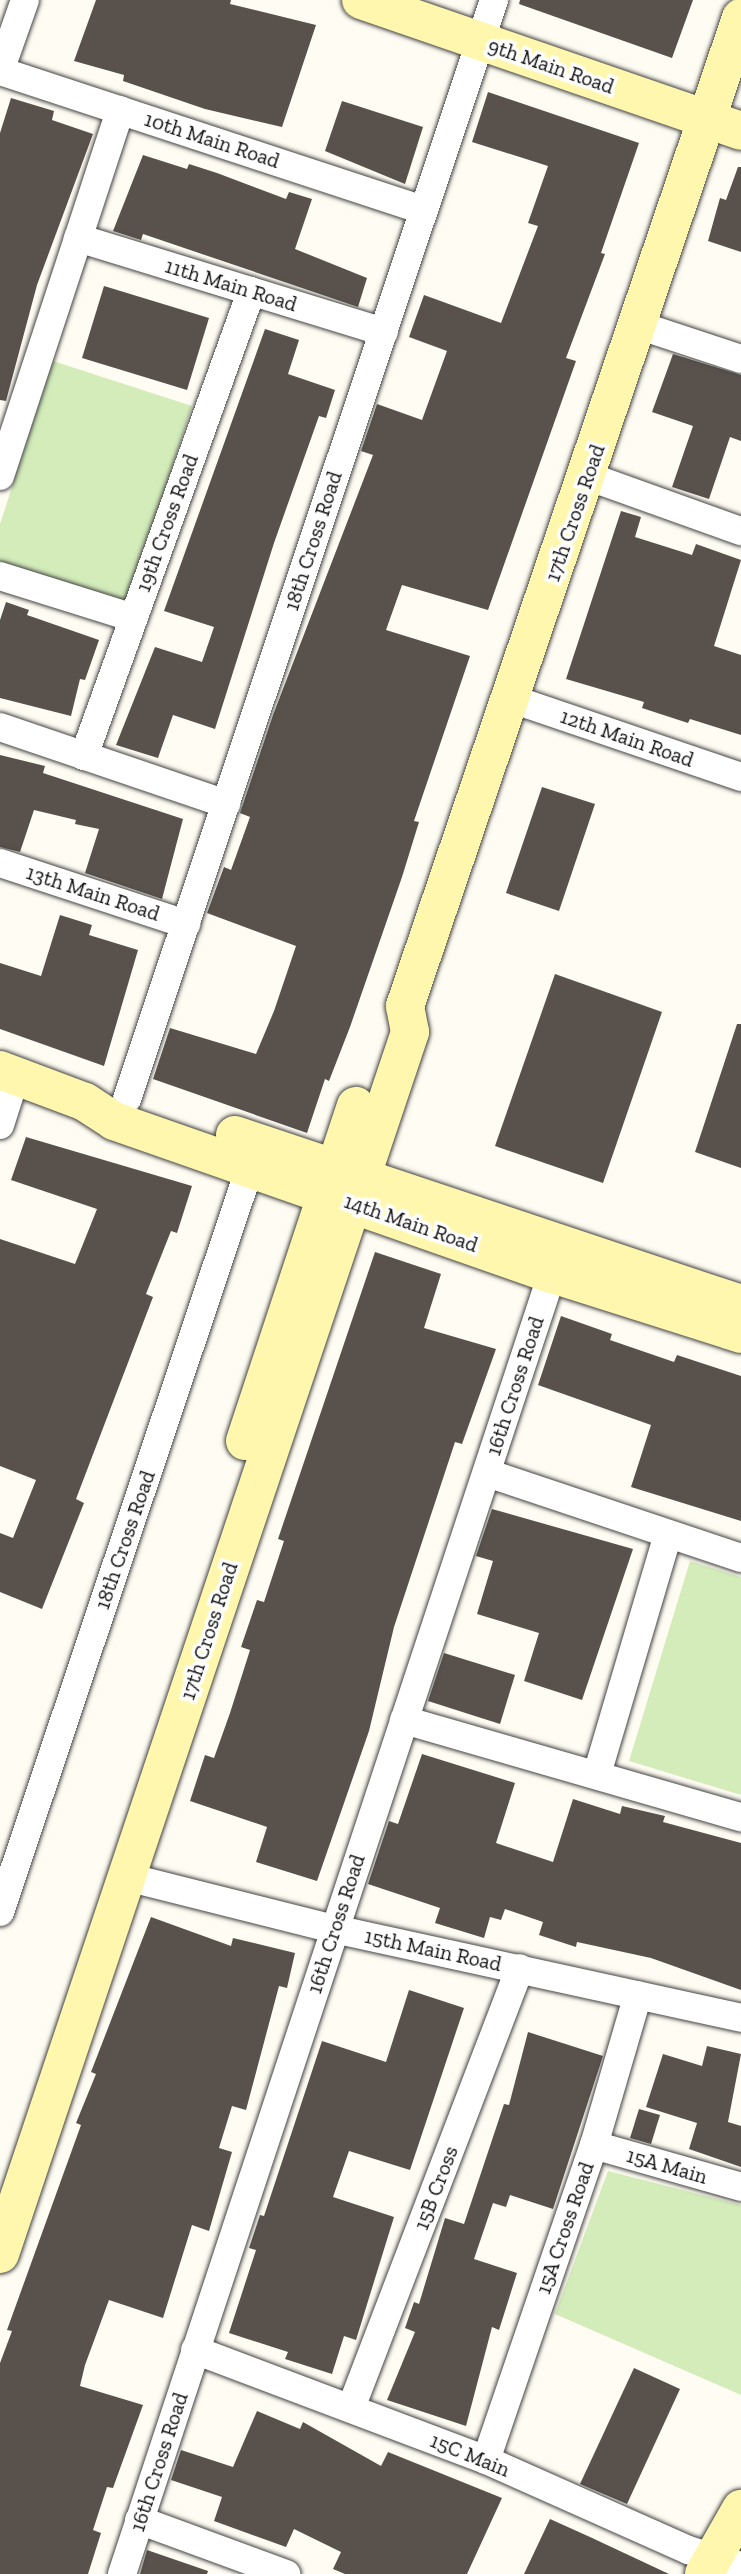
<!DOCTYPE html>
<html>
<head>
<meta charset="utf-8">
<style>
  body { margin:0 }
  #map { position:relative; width:741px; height:2574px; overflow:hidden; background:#fffdf3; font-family:"Zilla Slab",serif }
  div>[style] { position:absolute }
  .green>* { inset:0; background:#d3ecba }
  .building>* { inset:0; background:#59514b }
  .roads { filter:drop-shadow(0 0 2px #434343) drop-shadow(0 0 2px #434343) }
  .street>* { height:28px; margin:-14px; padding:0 14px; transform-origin:14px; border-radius:14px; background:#fff }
  .secondary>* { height:38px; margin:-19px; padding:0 19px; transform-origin:19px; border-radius:19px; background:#fff7ae }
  span { translate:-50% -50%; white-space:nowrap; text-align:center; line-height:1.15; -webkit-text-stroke:7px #fff; paint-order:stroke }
  .street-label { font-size:21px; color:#101010 }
</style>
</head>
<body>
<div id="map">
  <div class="green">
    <i style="clip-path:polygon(53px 361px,192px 406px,127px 604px,0 562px,0 524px)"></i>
    <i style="clip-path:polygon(690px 1561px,741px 1577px,741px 1795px,629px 1761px)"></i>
    <i style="clip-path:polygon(608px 2171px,741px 2205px,741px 2395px,555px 2314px)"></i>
  </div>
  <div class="building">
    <i style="clip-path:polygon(96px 0,231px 0,230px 4px,316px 25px,282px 127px,205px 109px,123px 81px,124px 75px,74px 61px)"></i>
    <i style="clip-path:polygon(520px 0,693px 0,672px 58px,519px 4px)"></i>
    <i style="clip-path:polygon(488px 92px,639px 143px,601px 253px,605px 254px,566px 358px,576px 361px,488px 610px,402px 585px,386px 630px,470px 656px,414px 821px,419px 822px,402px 877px,350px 1027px,329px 1081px,325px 1079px,307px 1133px,153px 1079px,170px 1028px,256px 1054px,274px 1011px,296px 946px,207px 913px,224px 867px,231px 870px,250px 817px,240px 813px,273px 715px,373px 455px,361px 451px,377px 404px,422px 420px,447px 351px,409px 337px,424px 295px,501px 323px,538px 226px,528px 223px,548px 166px,472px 142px)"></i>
    <i style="clip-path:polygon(11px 98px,54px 111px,52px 120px,93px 134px,37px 285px,6px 401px,0 400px,0 133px)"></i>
    <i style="clip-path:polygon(342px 101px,423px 127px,405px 184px,325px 151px)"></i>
    <i style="clip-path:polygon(143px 155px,187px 169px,189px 164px,217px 173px,286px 199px,289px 192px,312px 199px,295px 249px,367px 278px,358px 307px,143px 234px,141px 240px,113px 231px)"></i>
    <i style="clip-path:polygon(738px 167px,741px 167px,741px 252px,708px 241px,720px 198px,726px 200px)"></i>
    <i style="clip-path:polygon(104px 286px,209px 318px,187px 390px,82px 358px)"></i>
    <i style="clip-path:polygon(265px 329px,299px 340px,288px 374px,335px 390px,326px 418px,319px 416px,274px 543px,215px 729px,173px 715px,158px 758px,116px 745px,155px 647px,202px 662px,214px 627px,164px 611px)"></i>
    <i style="clip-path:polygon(673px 354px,741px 375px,741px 441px,730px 437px,709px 499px,672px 487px,693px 426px,652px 412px)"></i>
    <i style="clip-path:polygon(621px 511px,641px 517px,635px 537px,692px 555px,696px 544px,741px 560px,714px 646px,741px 655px,741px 735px,690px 719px,688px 723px,642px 708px,644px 702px,566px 679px)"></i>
    <i style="clip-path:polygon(6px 602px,29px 610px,27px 615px,99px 640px,85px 680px,80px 679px,71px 716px,0 698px,0 620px)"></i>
    <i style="clip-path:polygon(0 755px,45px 766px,43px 773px,183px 819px,162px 899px,85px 873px,99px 829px,75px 824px,76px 820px,34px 810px,20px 852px,0 847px)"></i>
    <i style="clip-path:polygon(542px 787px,595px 804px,559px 911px,506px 893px)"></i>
    <i style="clip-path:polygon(60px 915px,92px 925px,89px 935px,138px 950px,104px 1066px,0 1029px,0 963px,41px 976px)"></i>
    <i style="clip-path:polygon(555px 974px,662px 1012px,603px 1183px,495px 1146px)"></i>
    <i style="clip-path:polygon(737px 1024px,741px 1024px,741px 1168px,695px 1152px)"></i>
    <i style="clip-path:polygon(26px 1137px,192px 1186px,177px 1233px,171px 1231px,146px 1294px,153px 1297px,76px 1499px,84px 1503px,42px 1609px,0 1592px,0 1533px,13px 1538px,36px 1480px,0 1466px,0 1239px,75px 1264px,97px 1209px,11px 1180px)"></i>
    <i style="clip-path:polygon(375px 1252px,441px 1274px,424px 1328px,496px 1349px,462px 1444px,455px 1442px,394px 1627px,369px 1731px,317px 1881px,256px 1862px,267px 1827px,190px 1801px,205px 1755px,214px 1758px,230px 1713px,250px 1650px,241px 1647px,257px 1600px,264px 1602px,284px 1541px,278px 1539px)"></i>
    <i style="clip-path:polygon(561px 1316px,612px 1334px,610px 1340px,674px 1362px,677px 1355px,741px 1376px,741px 1521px,631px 1487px,651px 1425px,538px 1385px)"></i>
    <i style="clip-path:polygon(492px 1509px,633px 1549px,582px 1700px,524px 1681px,539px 1633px,477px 1614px,493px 1561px,476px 1556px)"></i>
    <i style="clip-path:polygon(444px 1653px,515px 1675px,500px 1724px,428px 1701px)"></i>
    <i style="clip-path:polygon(422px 1754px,515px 1783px,496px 1843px,553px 1862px,573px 1799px,620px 1814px,622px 1806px,665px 1816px,663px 1822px,741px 1843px,741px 1990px,651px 1958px,577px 1942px,576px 1947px,539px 1935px,543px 1922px,505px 1909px,501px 1920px,490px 1917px,484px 1938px,435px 1923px,440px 1908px,368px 1884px,389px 1821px,398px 1824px)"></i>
    <i style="clip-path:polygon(151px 1917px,231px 1946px,233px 1938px,295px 1953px,287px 1988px,279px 1986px,246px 2110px,232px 2106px,219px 2148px,232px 2152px,209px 2231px,192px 2225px,163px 2318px,109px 2300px,85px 2365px,80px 2386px,143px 2405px,113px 2488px,107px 2487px,93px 2530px,101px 2533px,88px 2574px,0 2574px,0 2363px,12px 2331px,7px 2330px,81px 2125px,76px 2123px,96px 2074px,91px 2072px)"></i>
    <i style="clip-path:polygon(409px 1990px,464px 2008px,410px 2170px,349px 2151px,333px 2197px,394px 2217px,356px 2340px,344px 2336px,332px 2374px,285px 2359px,288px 2352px,229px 2333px,256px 2250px,249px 2248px,260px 2215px,264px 2216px,322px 2041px,386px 2062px)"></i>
    <i style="clip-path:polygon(528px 2032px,603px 2056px,553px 2209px,510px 2195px,506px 2207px,493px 2203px,474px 2259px,517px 2273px,499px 2330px,492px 2327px,466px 2426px,387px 2400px,415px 2332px,405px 2328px,414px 2302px,419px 2304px,445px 2218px,464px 2224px,504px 2104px,509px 2105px)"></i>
    <i style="clip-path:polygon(707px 2046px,741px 2054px,728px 2122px,741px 2126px,741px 2167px,689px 2149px,697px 2123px,646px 2107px,663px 2054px,702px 2066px)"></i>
    <i style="clip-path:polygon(639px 2109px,660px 2115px,651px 2144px,630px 2138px)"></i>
    <i style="clip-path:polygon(634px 2368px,680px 2389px,627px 2504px,580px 2484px)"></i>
    <i style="clip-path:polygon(257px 2411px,300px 2429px,303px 2422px,381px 2466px,388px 2452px,502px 2498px,467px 2574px,345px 2574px,333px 2569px,341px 2552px,294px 2529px,286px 2547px,214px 2521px,222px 2497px,171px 2480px,181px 2450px,233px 2467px)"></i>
    <i style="clip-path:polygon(550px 2519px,590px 2537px,669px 2574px,524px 2574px)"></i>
    <i style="clip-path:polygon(147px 2550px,208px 2571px,207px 2574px,140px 2574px)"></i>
  </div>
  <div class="roads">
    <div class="street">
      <i style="left:0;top:71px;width:446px;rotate:18.2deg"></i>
      <i style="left:0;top:71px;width:75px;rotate:-70.6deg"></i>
      <i style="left:78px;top:238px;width:320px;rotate:17.1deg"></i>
      <i style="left:638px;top:325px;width:108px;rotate:18.3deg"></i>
      <i style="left:0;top:476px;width:385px;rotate:-71.8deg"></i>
      <i style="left:587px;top:476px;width:164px;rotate:19.7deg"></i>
      <i style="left:0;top:576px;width:140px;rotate:17.4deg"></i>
      <i style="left:512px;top:699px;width:242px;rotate:18.8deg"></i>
      <i style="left:0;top:727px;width:239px;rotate:18.8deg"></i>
      <i style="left:84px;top:756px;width:494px;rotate:-70.2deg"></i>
      <i style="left:0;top:863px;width:196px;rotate:18.2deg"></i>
      <i style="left:127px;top:1099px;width:1159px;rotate:-71.53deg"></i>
      <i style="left:0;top:1125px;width:52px;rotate:-72.3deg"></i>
      <i style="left:487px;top:1473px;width:268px;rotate:18.5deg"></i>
      <i style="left:404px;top:1720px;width:351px;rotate:16.1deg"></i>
      <i style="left:597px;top:1774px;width:249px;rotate:-73.5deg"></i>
      <i style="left:127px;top:1877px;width:213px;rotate:14.1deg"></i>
      <i style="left:334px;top:1929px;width:417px;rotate:12.3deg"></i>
      <i style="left:0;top:1912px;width:786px;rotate:-71.45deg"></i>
      <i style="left:594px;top:2145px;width:153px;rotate:15.9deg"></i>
      <i style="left:195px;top:2350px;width:311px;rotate:20.7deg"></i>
      <i style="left:486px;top:2460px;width:221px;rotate:24deg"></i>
      <i style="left:688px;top:2550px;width:55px;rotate:16.8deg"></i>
      <i style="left:351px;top:2408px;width:471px;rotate:-69deg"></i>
      <i style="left:486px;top:2460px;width:333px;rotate:-71.1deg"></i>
      <i style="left:594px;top:2145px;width:156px;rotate:-73.7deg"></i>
      <i style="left:139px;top:2520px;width:157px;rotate:20.2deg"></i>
      <i style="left:122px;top:2574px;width:1369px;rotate:-71.7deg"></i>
    </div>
    <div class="secondary">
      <i style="left:361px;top:0;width:402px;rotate:19deg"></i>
      <i style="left:0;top:1070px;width:91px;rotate:20.6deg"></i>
      <i style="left:85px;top:1102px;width:35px;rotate:33deg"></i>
      <i style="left:114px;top:1121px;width:464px;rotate:19.3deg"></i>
      <i style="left:552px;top:1274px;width:198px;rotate:17.6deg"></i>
      <i style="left:235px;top:1135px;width:533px;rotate:18.47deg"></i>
      <i style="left:245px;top:1441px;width:353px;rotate:-71.7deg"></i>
      <i style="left:0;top:2254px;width:1289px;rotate:-71.45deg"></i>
      <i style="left:410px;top:1032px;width:26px;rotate:-101deg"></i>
      <i style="left:405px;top:1006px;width:1044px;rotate:-71.22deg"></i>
      <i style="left:704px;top:2574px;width:75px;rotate:-60.4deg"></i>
    </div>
  </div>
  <div class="street-label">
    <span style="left:551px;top:66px;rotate:19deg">9th Main Road</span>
    <span style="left:212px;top:140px;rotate:18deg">10th Main Road</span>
    <span style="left:231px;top:285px;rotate:17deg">11th Main Road</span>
    <span style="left:575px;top:513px;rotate:-71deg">17th Cross Road</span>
    <span style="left:167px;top:523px;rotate:-70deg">19th Cross Road</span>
    <span style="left:313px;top:541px;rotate:-72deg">18th Cross Road</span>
    <span style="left:627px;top:738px;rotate:19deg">12th Main Road</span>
    <span style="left:93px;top:893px;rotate:18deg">13th Main Road</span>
    <span style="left:411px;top:1223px;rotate:19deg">14th Main Road</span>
    <span style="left:515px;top:1386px;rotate:-72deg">16th Cross Road</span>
    <span style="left:125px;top:1540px;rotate:-71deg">18th Cross Road</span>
    <span style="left:209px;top:1631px;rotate:-72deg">17th Cross Road</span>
    <span style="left:336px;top:1924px;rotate:-72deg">16th Cross Road</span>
    <span style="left:433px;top:1950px;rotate:12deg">15th Main Road</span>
    <span style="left:667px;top:2166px;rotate:16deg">15A Main</span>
    <span style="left:436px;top:2188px;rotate:-69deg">15B Cross</span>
    <span style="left:565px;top:2228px;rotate:-71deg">15A Cross Road</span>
    <span style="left:470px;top:2455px;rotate:22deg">15C Main</span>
    <span style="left:159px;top:2462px;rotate:-72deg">16th Cross Road</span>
  </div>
</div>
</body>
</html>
